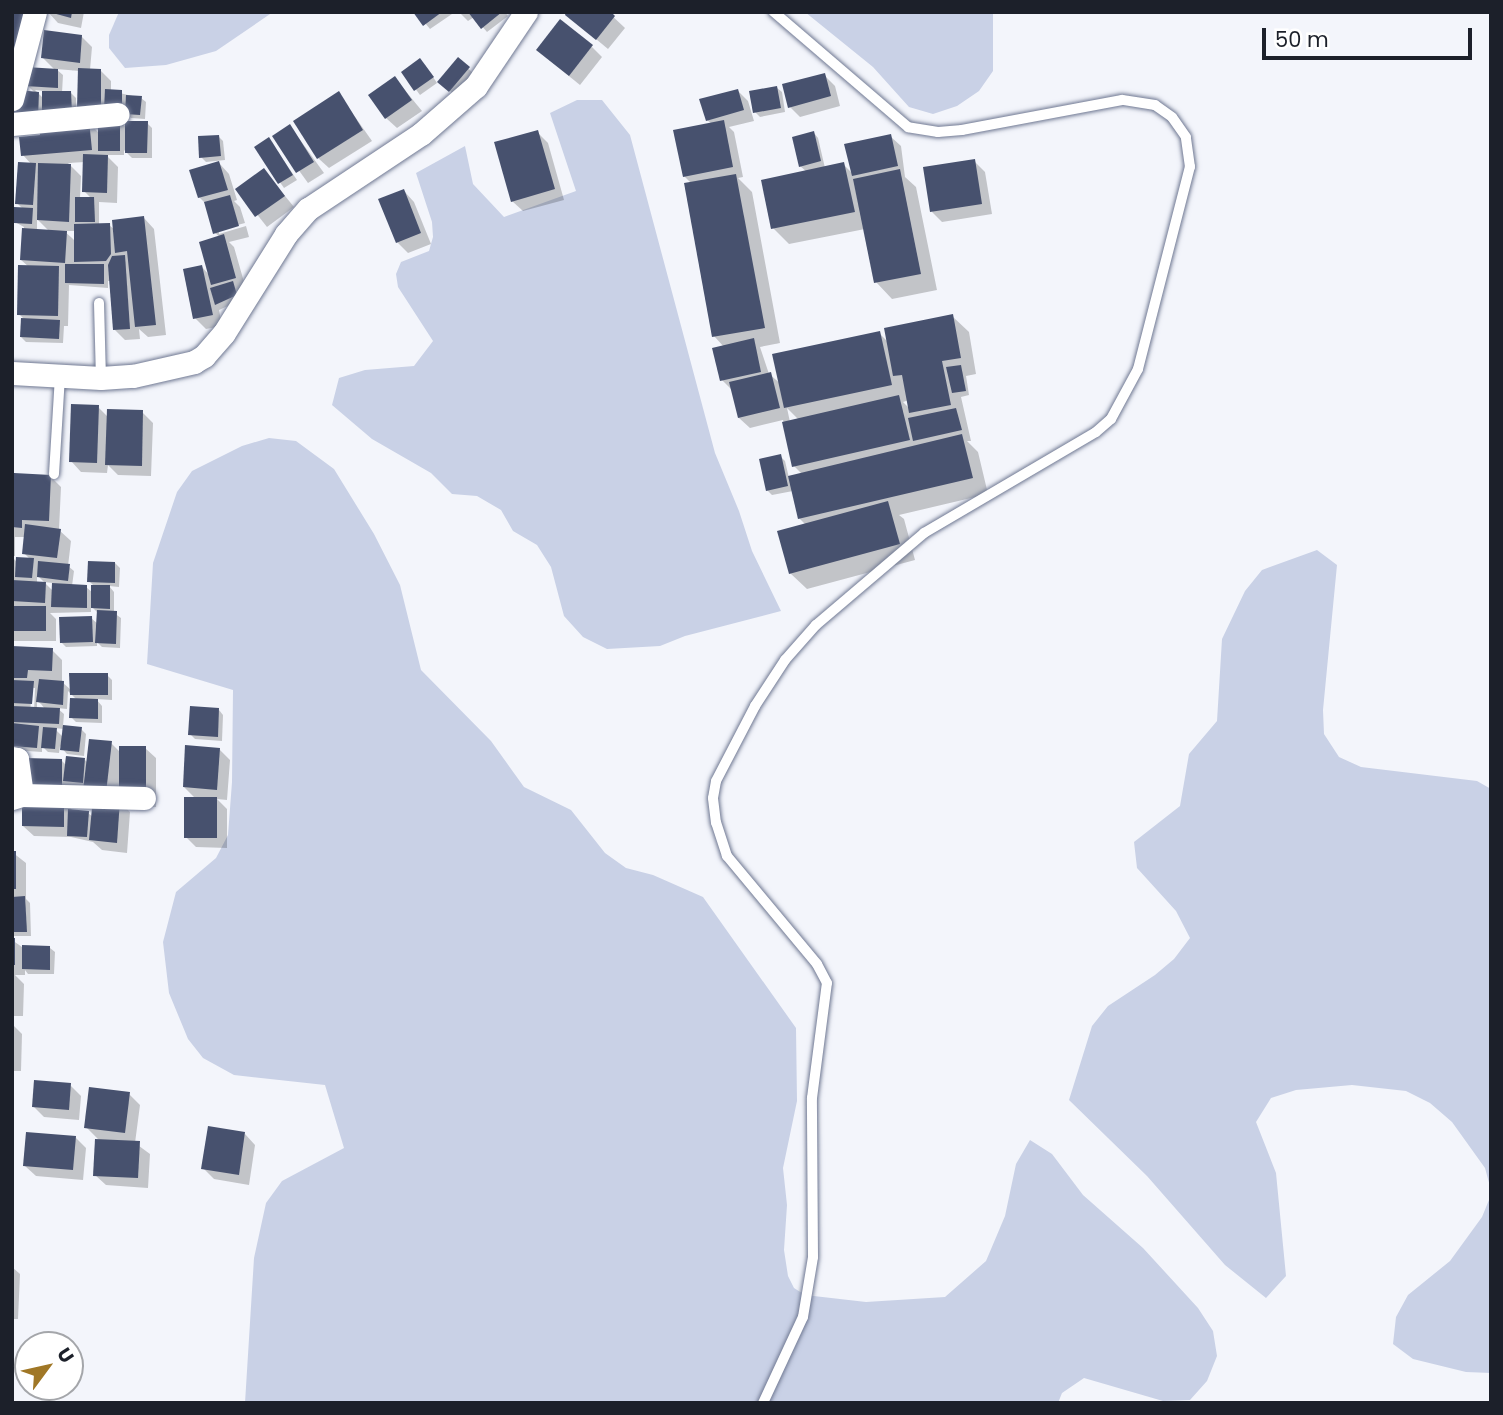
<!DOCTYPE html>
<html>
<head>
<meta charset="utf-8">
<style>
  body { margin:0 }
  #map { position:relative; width:1503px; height:1415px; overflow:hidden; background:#f3f5fb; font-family:Poppins,sans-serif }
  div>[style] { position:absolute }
  .green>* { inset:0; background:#c9d1e6 }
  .shadow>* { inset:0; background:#0003 }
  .building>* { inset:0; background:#47516e }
  .roads { filter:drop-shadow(0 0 2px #6f7892) drop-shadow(0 0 2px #6f7892) }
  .lane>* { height:10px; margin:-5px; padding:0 5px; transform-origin:5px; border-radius:5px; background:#fff }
  .street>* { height:23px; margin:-11.5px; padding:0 11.5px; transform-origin:11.5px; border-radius:11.5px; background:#fff }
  span { translate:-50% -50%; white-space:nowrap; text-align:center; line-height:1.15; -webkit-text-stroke:7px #fff; paint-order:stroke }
  .frame { position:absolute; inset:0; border:14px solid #1c202a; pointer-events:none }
  .north { position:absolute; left:14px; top:1331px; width:70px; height:70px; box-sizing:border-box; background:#fff; border:2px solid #a4a6aa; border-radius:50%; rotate:57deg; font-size:19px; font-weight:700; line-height:28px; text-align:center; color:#1c202a }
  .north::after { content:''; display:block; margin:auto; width:24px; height:32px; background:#a07726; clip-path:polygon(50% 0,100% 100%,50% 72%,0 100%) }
  .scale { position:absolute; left:1262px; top:28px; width:210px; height:32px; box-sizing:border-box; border:4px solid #1c202a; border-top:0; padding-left:9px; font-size:21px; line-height:24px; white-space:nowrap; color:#1c202a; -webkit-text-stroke:5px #fff; paint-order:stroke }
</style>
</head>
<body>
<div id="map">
  <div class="green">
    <i style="clip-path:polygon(119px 12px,273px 12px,216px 51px,166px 65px,125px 68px,109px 48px,109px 35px)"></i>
    <i style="clip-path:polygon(805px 12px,993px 12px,993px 71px,979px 91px,957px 106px,933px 114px,909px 107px,873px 67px)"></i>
    <i style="clip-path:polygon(577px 100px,602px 100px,630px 135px,715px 453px,739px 511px,752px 551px,781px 611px,685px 636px,660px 646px,607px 649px,583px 637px,564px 616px,551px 567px,537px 545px,513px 531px,501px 510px,477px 496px,452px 494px,431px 473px,372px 439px,332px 405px,339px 378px,365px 370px,414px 366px,433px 341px,398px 287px,396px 274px,401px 262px,429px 251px,433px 237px,432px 222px,416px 173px,465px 146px,473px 184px,504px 217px,576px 191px,550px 113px)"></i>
    <i style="clip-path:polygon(269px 438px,296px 441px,334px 469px,374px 534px,400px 585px,421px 670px,491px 741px,524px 787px,571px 810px,605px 853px,626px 868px,653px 875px,703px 897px,796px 1028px,797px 1101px,783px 1168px,787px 1205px,784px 1250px,788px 1276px,794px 1288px,805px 1295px,866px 1302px,945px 1297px,986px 1261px,1005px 1216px,1016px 1164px,1030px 1140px,1052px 1154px,1083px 1195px,1143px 1248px,1198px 1308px,1213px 1331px,1217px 1356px,1207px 1381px,1190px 1400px,1163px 1401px,1084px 1378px,1062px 1393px,1058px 1403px,245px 1403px,254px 1258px,266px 1203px,282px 1181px,344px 1148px,325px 1085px,234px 1075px,203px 1058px,188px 1039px,169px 993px,163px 942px,176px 892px,216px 858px,228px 835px,232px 782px,233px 690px,147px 664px,153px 563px,177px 492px,192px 471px,242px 446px)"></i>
    <i style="clip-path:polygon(1317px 550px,1337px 565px,1323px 710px,1324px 734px,1339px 757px,1361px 767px,1477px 781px,1491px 789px,1491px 1190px,1485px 1168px,1452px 1122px,1430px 1103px,1406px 1091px,1352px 1085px,1296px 1090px,1271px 1098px,1256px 1122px,1276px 1173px,1286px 1276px,1266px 1298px,1225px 1265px,1147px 1176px,1069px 1100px,1092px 1026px,1108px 1006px,1155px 975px,1174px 959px,1190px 938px,1176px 911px,1137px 868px,1134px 842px,1180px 806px,1189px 754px,1217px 721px,1222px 639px,1245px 591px,1262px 570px)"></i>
    <i style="clip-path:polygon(1491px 1195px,1491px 1373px,1466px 1372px,1413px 1359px,1393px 1344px,1396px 1317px,1408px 1295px,1450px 1261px,1482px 1217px)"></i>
  </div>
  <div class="shadow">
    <i style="clip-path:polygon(48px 12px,84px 12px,81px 28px,58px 23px)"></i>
    <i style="clip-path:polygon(416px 12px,451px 12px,452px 14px,430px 29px)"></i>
    <i style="clip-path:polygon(459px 12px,505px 12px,508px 16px,487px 32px,474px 17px,468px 21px)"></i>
    <i style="clip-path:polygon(608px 12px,625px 28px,608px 49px,567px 15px)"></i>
    <i style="clip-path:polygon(evenodd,81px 36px,92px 47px,90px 70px,101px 71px,111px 81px,111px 91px,141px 98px,146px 102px,145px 119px,131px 118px,128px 115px,120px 121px,127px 128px,147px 123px,152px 128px,152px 158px,132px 158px,124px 150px,124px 155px,106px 155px,118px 167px,117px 203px,99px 202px,99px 225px,109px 225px,115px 230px,144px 218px,154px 229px,166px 335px,148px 337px,139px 329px,140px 339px,125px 340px,114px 329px,111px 281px,108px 281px,108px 288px,69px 285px,68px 326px,64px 326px,63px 343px,26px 342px,21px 337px,25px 320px,19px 314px,29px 267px,21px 260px,24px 227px,15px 222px,23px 209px,17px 203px,32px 165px,23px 155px,41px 137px,88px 122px,100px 134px,100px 119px,80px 71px,56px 69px,63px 75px,62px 93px,71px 93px,76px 98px,76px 117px,23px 121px,35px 93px,27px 85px,55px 70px,43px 58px,81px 36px,35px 90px,44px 91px,44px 99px,35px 90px,81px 36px,85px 162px,84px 191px,91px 198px,80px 198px,81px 176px,68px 163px,85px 162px,81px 36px,37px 219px,50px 232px,37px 231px,37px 219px,81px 36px,64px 231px,75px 231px,76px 242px,72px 238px,64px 231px)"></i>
    <i style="clip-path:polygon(592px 47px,602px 57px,580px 85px,549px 60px)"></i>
    <i style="clip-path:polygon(459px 60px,473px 73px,455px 95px,444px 86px)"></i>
    <i style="clip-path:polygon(425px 65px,437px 83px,420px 95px,403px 72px)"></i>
    <i style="clip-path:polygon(824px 75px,835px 86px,840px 106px,800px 117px,790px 107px)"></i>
    <i style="clip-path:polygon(395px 78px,422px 111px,397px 128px,386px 118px)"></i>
    <i style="clip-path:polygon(777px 88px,782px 92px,785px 112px,760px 117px,755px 112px)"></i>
    <i style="clip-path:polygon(evenodd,738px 91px,748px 101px,754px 121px,729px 127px,734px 132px,743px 177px,738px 178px,752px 192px,780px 343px,760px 347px,769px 374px,781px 384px,879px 333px,888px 342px,952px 316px,969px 332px,976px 374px,966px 376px,969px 395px,961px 397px,971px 441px,967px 441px,978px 452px,988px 494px,899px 515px,904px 519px,915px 560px,807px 589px,790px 573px,806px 525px,799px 518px,793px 491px,772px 495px,767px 490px,780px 456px,785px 461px,789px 478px,802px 474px,794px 466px,783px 420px,750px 428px,739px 418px,733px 391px,722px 380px,724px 347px,714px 336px,692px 184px,684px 176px,712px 124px,707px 120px,738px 91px,909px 400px,910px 409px,903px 402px,909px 400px,738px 91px,787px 408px,799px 420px,790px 422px,787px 408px)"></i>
    <i style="clip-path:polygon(339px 94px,372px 141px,329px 168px,318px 158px)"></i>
    <i style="clip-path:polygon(290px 126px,324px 173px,308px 183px,274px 136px)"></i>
    <i style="clip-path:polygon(537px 132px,548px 143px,564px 200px,523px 211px,512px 201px)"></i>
    <i style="clip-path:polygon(814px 133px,818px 138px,825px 168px,843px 164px,853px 174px,890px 136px,901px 146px,905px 177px,916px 187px,937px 290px,892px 299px,876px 282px,865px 229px,789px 244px,773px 228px,807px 172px,800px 166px)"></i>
    <i style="clip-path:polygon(218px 136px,223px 141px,225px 160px,206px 162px,201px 157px)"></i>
    <i style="clip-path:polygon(269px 139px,297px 180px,284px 188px,256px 148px)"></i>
    <i style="clip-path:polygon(974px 161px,985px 172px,992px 214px,942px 222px,932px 212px)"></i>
    <i style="clip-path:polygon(219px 163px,229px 174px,237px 200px,234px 201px,240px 207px,245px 223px,219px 230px,219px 234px,246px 226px,249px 237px,229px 242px,234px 247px,246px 289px,241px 300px,219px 310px,222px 326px,206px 329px,195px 318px,202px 267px,210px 276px,220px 237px,215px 233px,207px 205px,199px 197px)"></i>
    <i style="clip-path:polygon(264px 170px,294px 207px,267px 227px,238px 190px)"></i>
    <i style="clip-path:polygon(404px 191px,414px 202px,431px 244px,408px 253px,397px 242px)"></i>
    <i style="clip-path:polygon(12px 249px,14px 251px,13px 284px,12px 283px)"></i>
    <i style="clip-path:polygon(98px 407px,108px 417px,142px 412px,153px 423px,151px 476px,118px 475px,108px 465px,107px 473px,81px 472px,71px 461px)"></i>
    <i style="clip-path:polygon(evenodd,50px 476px,61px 487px,59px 530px,71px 541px,68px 566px,74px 571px,72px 586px,86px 587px,93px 593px,93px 585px,89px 581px,115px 563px,120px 568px,119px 587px,109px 586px,114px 592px,114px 613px,121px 618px,120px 648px,102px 647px,97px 642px,97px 646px,66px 647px,61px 642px,91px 618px,98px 624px,98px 613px,91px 606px,91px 612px,50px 613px,56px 619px,56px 641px,12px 641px,12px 557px,18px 563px,30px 559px,24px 553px,26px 537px,15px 537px,15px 556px,12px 556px,12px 496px,50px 476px,37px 575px,45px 583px,37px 583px,37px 575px,50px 476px,44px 582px,53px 583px,53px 591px,44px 582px)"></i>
    <i style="clip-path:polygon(evenodd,12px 647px,52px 650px,62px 660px,62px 682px,71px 690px,107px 675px,112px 680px,112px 700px,96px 699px,102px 706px,102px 723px,76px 722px,71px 717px,77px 700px,68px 691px,67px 709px,57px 708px,64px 714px,63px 726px,81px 729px,86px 734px,84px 756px,67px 754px,60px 746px,59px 753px,48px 752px,42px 746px,42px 752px,12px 750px,12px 647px,32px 688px,35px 688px,34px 713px,30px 713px,32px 688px,12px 647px,37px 701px,41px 704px,45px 709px,37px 709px,37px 701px,12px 647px,54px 728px,64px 729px,63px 737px,54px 728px)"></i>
    <i style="clip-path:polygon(219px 710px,223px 715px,222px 741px,195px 739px,190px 734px)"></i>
    <i style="clip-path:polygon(evenodd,111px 743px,121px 753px,145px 748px,156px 758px,156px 807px,131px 807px,119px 801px,130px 812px,127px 853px,102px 850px,93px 842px,71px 837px,34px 836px,23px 826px,24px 806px,62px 761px,67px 766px,85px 760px,88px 763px,111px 743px,94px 799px,93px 817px,88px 813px,74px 812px,63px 800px,94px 799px)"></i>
    <i style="clip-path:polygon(219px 749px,230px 760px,227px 800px,217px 799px,227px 809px,227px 848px,196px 847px,186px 837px,196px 799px,184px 787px)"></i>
    <i style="clip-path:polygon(12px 852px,26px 863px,26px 899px,30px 903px,31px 936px,12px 936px)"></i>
    <i style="clip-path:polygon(12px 940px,22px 947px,50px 948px,55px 952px,54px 974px,28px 974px,25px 970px,25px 975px,15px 975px,24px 984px,23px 1016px,12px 1016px)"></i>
    <i style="clip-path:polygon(12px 1024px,22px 1034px,21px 1071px,12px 1071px)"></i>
    <i style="clip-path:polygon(70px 1085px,81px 1096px,79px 1120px,44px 1117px,33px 1106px)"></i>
    <i style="clip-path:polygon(129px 1094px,140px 1105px,135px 1143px,150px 1154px,148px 1188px,106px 1185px,95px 1175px,100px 1141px,86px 1127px)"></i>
    <i style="clip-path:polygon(245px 1134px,255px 1145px,249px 1185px,214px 1179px,203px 1168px)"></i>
    <i style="clip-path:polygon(75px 1137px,86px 1148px,83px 1180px,36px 1176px,25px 1166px)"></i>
    <i style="clip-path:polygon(12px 1267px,20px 1274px,18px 1319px,12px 1319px)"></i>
  </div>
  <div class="building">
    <i style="clip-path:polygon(12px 12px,24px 12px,16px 47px,12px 46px)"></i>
    <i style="clip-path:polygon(49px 12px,72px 12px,71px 18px)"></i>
    <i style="clip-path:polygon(413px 12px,442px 12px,423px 26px)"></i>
    <i style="clip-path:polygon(468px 12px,502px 12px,481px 29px)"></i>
    <i style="clip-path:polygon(566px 12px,611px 12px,615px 16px,596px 40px,565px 15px)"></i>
    <i style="clip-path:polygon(560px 19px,593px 45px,569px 76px,536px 50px)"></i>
    <i style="clip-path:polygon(44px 30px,82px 35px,80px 63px,41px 58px)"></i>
    <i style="clip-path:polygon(458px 57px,470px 67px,449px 92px,437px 82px)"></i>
    <i style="clip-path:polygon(420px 58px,434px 77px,414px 91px,401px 72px)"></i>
    <i style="clip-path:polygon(26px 67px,58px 69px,58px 88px,25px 86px)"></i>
    <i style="clip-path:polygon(78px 68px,101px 69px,101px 109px,77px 109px)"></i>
    <i style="clip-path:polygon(825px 73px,831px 96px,788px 108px,782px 84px)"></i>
    <i style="clip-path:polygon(395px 76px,412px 100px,385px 119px,368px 95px)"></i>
    <i style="clip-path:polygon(777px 86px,781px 108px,753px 113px,749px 91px)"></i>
    <i style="clip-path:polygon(105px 89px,122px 90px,122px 111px,104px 110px)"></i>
    <i style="clip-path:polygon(738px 89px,744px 110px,706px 121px,699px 99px)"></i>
    <i style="clip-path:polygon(18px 90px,39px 92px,38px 118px,16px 117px)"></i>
    <i style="clip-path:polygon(42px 91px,71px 91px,72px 113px,42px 113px)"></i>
    <i style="clip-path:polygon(339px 91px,363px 130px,317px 159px,293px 121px)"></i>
    <i style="clip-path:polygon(126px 95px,142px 96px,140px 115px,125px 114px)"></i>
    <i style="clip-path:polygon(98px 119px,120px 119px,120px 151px,98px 151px)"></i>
    <i style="clip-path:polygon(89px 120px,92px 150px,21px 156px,19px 137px,40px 135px,39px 125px)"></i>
    <i style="clip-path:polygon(724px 120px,733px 167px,683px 177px,673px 130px)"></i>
    <i style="clip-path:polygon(125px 121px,148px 121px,147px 153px,125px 153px)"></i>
    <i style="clip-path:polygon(290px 124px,314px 162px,296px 173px,272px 136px)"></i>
    <i style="clip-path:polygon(538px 130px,555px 189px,511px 202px,494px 142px)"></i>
    <i style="clip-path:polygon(814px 131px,821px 161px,799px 167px,792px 137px)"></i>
    <i style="clip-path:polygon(891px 134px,898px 166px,852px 176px,844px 144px)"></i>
    <i style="clip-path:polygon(219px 135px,221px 156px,199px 158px,198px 136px)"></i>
    <i style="clip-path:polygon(269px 137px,293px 175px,278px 184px,254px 147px)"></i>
    <i style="clip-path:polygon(83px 154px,108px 155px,107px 193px,82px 192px)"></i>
    <i style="clip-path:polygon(975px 159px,982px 204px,930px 212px,923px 167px)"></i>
    <i style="clip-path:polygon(219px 161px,228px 190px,198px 198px,189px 170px)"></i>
    <i style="clip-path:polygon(18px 162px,36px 163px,33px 205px,15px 204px)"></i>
    <i style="clip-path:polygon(844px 162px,855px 212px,771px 229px,761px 180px)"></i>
    <i style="clip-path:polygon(38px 163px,71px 164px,69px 222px,37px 220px)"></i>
    <i style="clip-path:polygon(264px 168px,285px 196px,255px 217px,235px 189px)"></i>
    <i style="clip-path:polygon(900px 169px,921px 274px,874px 283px,853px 179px)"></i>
    <i style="clip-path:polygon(736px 174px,765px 328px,712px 337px,684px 183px)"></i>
    <i style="clip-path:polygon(404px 189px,421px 233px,396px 243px,378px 199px)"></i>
    <i style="clip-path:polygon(230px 195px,239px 226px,213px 234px,204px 202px)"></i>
    <i style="clip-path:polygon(75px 197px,94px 197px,95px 222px,75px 222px)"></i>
    <i style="clip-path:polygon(14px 207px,33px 208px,32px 224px,14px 223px)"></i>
    <i style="clip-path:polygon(144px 216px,156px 325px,135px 327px,127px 251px,115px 253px,112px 220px)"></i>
    <i style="clip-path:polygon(110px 223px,111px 254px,106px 261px,74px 262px,74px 224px)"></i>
    <i style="clip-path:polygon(22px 228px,67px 231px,65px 263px,20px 260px)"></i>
    <i style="clip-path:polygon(224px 234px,236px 278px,211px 285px,199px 242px)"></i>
    <i style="clip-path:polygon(125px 255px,130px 329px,113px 330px,108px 265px,112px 256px)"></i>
    <i style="clip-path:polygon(65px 264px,104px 264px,104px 284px,65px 283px)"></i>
    <i style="clip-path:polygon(18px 265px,59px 266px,58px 316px,17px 315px)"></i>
    <i style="clip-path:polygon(202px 265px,213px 315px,193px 319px,183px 269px)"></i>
    <i style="clip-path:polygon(233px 281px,237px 295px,215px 305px,210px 288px)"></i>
    <i style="clip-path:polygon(953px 314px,961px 358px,942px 361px,951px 405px,909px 413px,902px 375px,893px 376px,884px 328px)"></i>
    <i style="clip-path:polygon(21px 318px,60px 320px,59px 339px,20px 337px)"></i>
    <i style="clip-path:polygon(880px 331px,892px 385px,784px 408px,772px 354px)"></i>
    <i style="clip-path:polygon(754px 338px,761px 372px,720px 381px,712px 348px)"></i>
    <i style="clip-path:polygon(961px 365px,966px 391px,952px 393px,946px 367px)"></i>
    <i style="clip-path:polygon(771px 372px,780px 408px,738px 418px,729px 382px)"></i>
    <i style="clip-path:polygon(899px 395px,910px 440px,792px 467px,782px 422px)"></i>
    <i style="clip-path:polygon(71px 404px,99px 405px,97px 463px,69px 462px)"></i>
    <i style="clip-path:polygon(956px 408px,962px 430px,913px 441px,908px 418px)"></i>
    <i style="clip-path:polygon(107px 409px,143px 410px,142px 466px,105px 465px)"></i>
    <i style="clip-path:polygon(962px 434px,973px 478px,798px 519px,788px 476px)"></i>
    <i style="clip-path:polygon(781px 454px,788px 486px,766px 491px,759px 459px)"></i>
    <i style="clip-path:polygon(14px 473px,51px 475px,49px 521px,22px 520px,22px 528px,12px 527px)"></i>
    <i style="clip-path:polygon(888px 501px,900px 544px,789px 574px,777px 531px)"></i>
    <i style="clip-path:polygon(25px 524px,61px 529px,57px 558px,22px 554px)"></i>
    <i style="clip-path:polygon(16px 557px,34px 558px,32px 578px,15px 577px)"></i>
    <i style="clip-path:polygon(38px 561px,70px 564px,68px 581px,37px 577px)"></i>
    <i style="clip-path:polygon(88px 561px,115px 562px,115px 583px,87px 582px)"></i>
    <i style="clip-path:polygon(12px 580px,46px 582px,45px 603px,12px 601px)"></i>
    <i style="clip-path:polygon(52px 583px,87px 585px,87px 608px,51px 607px)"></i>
    <i style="clip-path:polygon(91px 585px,110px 585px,110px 609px,91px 608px)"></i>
    <i style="clip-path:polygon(12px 606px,46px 606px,46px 631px,12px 631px)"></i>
    <i style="clip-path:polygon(97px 610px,117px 611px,116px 644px,95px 643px)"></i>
    <i style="clip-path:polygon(92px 616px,93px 642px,60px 643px,59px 617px)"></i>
    <i style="clip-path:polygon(12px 646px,53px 648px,52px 671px,28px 670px,27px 678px,12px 678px)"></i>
    <i style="clip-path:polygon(69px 673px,108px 673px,108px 695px,70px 695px)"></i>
    <i style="clip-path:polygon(39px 679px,64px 681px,63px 705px,36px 702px)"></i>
    <i style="clip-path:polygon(12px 680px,34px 681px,32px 704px,12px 703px)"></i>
    <i style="clip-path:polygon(70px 698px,98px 699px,98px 719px,69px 718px)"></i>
    <i style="clip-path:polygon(12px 706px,60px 708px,59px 724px,12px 722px)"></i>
    <i style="clip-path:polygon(190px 706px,219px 708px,218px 737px,188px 735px)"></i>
    <i style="clip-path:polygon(12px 723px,39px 726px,37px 748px,12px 746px)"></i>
    <i style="clip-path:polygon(63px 725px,82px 727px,79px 752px,60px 750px)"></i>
    <i style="clip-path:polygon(43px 727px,57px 728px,55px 749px,41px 748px)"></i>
    <i style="clip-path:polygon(89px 739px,112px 741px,106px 793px,83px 791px)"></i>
    <i style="clip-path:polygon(185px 745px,220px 748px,217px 790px,183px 787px)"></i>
    <i style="clip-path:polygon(119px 746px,146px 746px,146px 797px,119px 797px)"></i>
    <i style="clip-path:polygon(66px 756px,85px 758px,83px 783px,63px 781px)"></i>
    <i style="clip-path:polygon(25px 758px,62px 759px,62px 791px,24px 790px)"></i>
    <i style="clip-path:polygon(93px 797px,120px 800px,117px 843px,89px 840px)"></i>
    <i style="clip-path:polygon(184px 797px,217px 797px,217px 838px,184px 838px)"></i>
    <i style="clip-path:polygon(22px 798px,64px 799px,64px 827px,22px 826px)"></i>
    <i style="clip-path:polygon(68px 809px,89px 811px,87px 837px,67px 836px)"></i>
    <i style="clip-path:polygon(12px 851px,16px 851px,16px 889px,12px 889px)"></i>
    <i style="clip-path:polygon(25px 896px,27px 932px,12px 932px,12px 897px)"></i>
    <i style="clip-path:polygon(12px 938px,15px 938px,15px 965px,12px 965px)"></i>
    <i style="clip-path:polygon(22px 945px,50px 946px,50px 970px,22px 969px)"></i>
    <i style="clip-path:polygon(34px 1080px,71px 1083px,69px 1110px,32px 1107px)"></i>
    <i style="clip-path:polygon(89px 1087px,130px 1092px,125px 1133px,84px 1128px)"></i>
    <i style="clip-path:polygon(208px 1126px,245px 1132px,239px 1175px,201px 1169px)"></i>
    <i style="clip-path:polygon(26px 1132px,76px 1136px,73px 1170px,23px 1166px)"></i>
    <i style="clip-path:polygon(95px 1139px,140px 1141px,138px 1178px,93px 1176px)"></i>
  </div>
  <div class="roads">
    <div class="lane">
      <i style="left:99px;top:303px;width:75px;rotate:88.5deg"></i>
      <i style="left:54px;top:474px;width:99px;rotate:-86.5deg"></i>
      <i style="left:763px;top:1403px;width:95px;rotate:-65.1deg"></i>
      <i style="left:803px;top:1317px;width:61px;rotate:-80.5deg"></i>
      <i style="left:813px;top:1257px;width:159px;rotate:-90.4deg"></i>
      <i style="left:812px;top:1098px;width:116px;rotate:-82.6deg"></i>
      <i style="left:827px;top:983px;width:21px;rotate:-118deg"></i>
      <i style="left:817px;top:964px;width:141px;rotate:-129.8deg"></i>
      <i style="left:727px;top:856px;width:35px;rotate:-108deg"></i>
      <i style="left:716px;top:823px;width:25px;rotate:-97deg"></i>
      <i style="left:713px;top:798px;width:17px;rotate:-80deg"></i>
      <i style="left:716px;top:781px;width:85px;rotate:-62.5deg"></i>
      <i style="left:755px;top:706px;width:55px;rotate:-56.9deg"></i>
      <i style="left:785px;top:660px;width:47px;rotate:-48.5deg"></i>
      <i style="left:816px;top:625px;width:142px;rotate:-40.4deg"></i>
      <i style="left:924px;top:533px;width:199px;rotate:-30.4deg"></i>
      <i style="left:1096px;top:432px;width:20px;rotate:-41deg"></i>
      <i style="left:1111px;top:419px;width:57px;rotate:-61.6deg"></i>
      <i style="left:1138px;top:369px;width:209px;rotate:-75.6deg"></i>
      <i style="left:1190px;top:167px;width:30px;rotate:-98deg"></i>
      <i style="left:1186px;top:137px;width:24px;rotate:-125deg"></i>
      <i style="left:1172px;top:117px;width:21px;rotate:-145deg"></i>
      <i style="left:1155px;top:105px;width:33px;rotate:-171deg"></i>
      <i style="left:1122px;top:100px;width:163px;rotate:169.4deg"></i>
      <i style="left:962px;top:130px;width:24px;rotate:175deg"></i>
      <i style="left:938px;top:132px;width:30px;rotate:-171deg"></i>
      <i style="left:908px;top:127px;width:177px;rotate:-139.4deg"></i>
    </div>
    <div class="street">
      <i style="left:12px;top:99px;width:90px;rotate:-75.2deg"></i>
      <i style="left:12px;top:124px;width:106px;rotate:-5.4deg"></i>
      <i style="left:12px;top:373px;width:89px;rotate:3.2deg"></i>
      <i style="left:101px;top:378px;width:32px;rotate:-4deg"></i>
      <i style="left:133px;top:376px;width:63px;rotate:-12.9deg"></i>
      <i style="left:194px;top:362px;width:12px;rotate:-31deg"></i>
      <i style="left:204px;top:356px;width:30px;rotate:-49deg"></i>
      <i style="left:224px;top:333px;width:117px;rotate:-57.9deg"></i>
      <i style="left:286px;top:234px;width:33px;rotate:-49deg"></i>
      <i style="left:308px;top:209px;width:136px;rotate:-33.6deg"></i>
      <i style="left:421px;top:134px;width:73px;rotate:-41.1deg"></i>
      <i style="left:476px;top:86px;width:89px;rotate:-56deg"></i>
      <i style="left:12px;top:758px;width:5px;rotate:11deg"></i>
      <i style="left:17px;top:759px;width:36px;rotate:82deg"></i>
      <i style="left:12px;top:798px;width:10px;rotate:-17deg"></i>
      <i style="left:22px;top:795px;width:122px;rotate:1.4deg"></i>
    </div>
  </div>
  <div class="frame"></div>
  <div class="north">U</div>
  <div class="scale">50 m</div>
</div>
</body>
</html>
